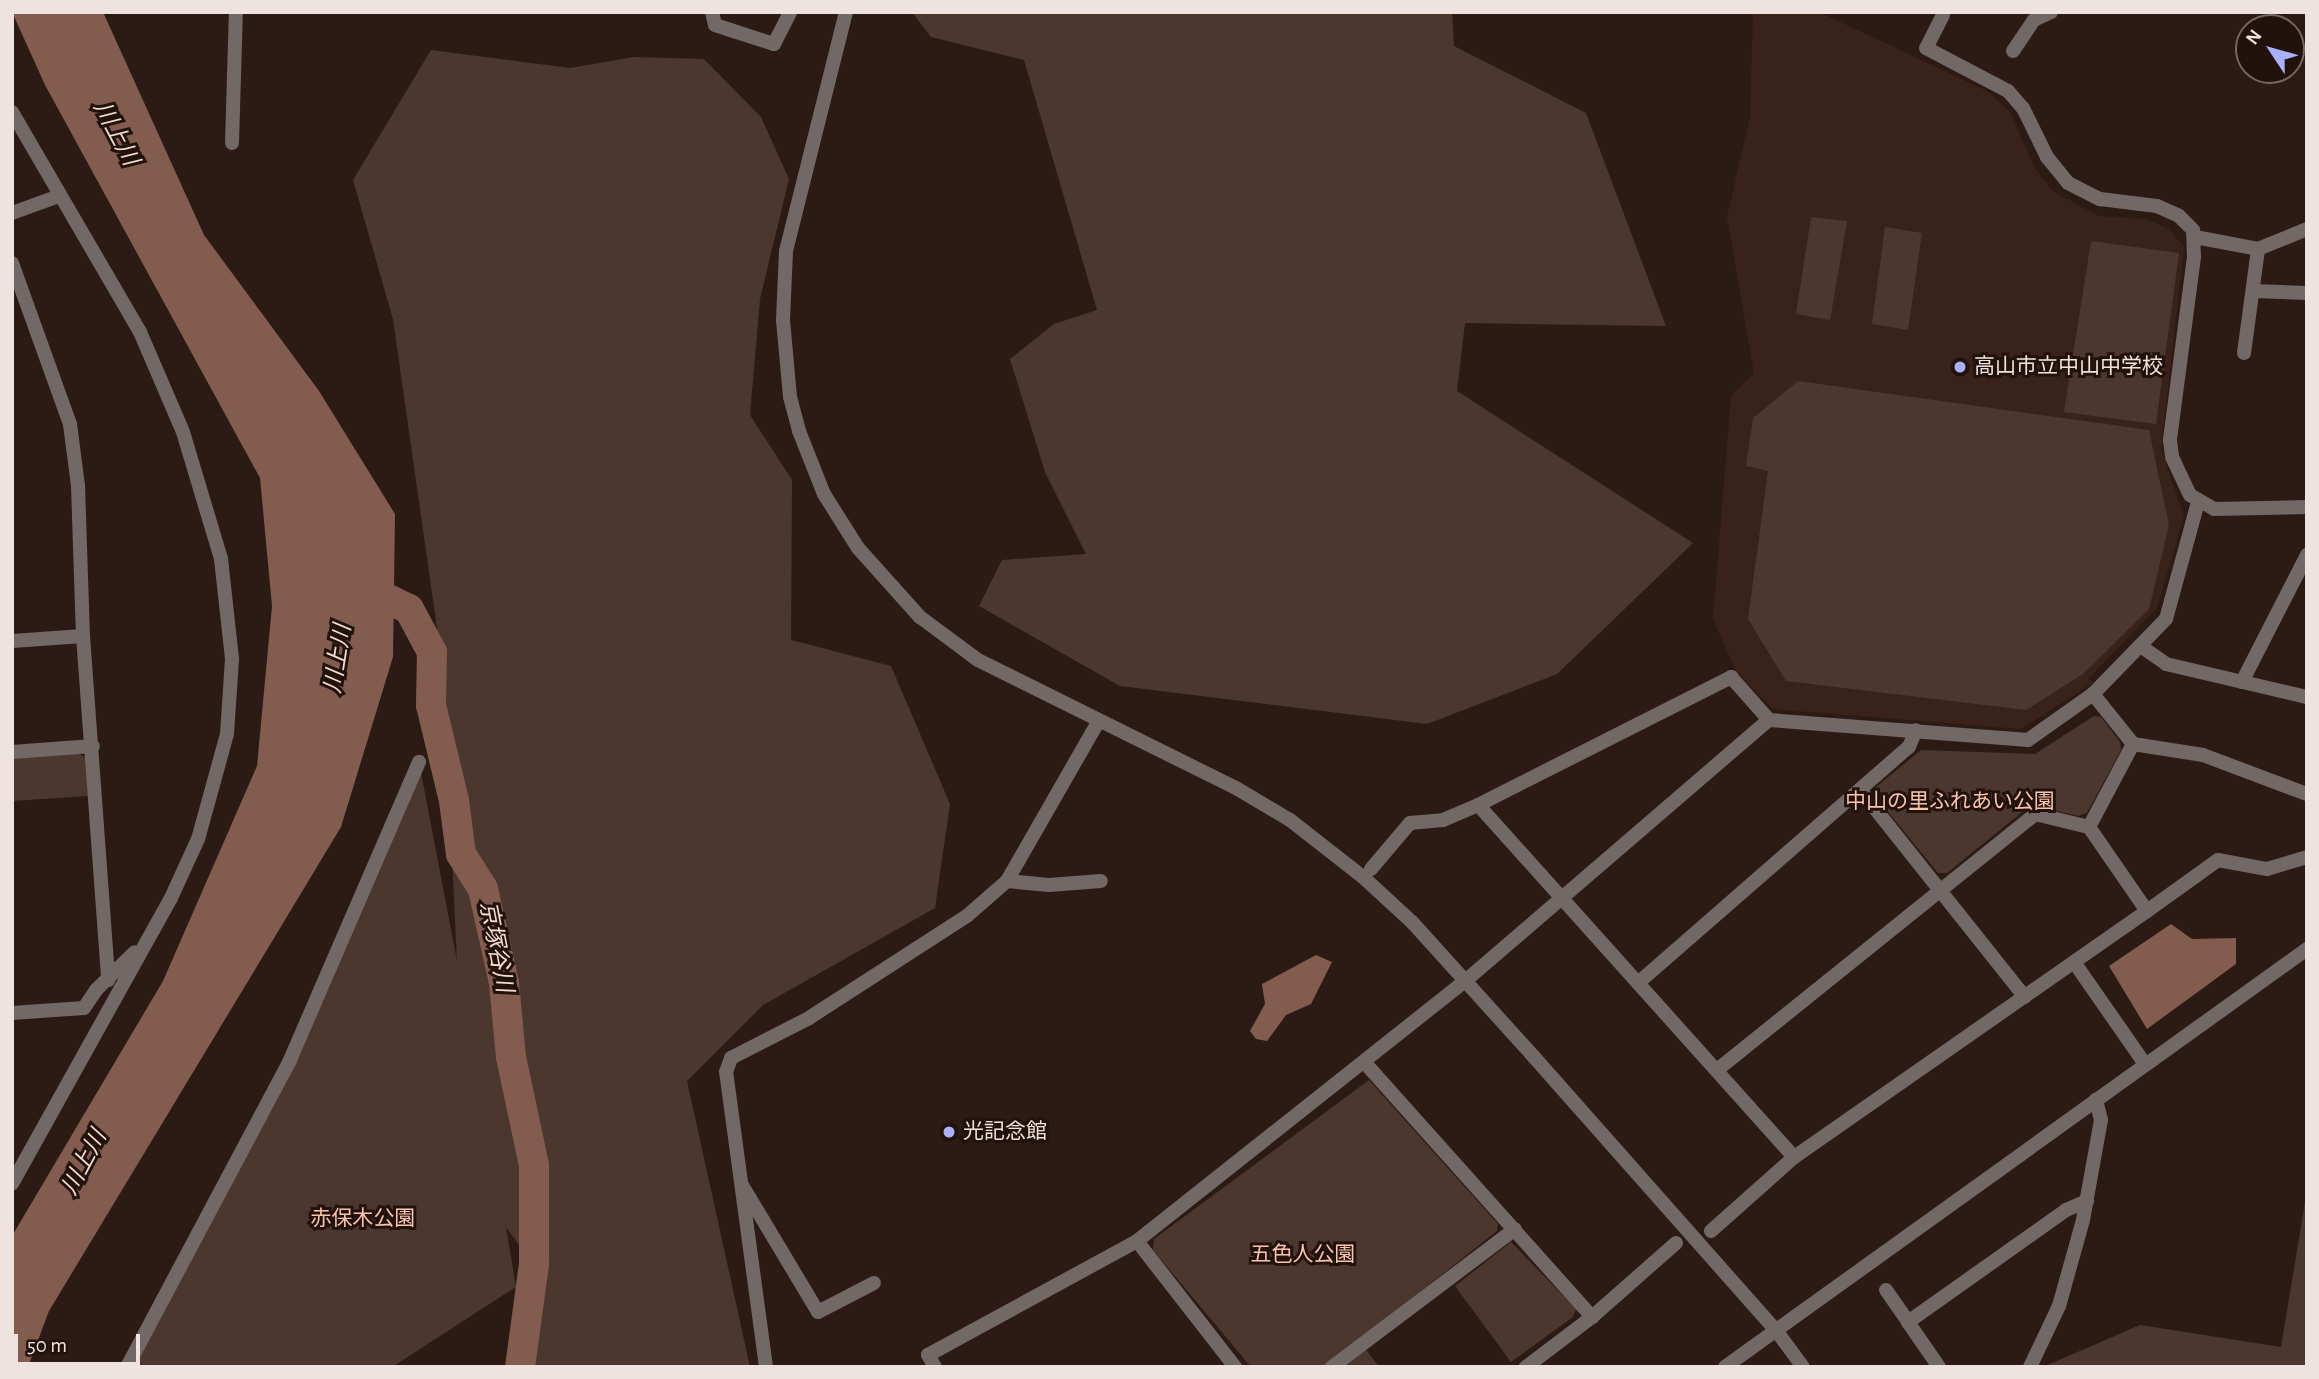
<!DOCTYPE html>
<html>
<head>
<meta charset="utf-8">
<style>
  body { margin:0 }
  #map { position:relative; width:2319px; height:1379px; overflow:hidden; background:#2c1b15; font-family:"Alegreya Sans","Noto Sans JP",sans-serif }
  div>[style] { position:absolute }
  .built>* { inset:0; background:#39221a }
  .green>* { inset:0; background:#4c372f }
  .water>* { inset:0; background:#825c4e }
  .river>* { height:30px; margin:-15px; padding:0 15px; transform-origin:15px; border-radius:15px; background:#825c4e }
  .minor>* { height:14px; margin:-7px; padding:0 7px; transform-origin:7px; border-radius:7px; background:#726865 }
  .tertiary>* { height:14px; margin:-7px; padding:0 7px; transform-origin:7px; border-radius:7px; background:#726865 }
  .dots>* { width:19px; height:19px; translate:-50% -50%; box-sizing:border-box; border:4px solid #22120c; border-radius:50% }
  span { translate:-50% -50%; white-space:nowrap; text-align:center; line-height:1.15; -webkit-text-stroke:6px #22120c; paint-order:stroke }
  .poi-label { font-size:21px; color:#efe3df }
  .left { translate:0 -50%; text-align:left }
  .park-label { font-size:21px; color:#f9c3af }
  .water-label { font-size:23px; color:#f7dbd1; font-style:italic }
  .frame { position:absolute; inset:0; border:14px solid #efe3df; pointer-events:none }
  .north { position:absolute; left:2235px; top:14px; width:70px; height:70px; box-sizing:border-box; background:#22120c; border:2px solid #746660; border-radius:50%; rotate:306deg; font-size:19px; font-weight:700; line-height:28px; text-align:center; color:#efe3df }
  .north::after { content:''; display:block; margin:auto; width:24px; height:32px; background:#aab0fb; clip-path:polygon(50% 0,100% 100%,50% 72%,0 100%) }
  .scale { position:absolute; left:14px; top:1334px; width:126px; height:32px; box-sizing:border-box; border:4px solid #efe3df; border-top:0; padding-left:9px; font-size:21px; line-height:24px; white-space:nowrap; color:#efe3df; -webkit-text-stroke:5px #22120c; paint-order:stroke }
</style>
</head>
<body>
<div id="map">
  <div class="built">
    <i style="clip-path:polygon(1753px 12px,1819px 12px,1987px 91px,2010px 112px,2035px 169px,2054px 192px,2099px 216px,2146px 219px,2169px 229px,2184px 247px,2161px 449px,2184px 516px,2157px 608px,2088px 679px,2094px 682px,2021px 729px,1772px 709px,1735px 669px,1713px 619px,1731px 396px,1754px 373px,1727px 217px,1750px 117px)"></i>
  </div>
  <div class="green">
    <i style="clip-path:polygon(912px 12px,1452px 12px,1454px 46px,1586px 113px,1666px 326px,1465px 323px,1457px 391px,1693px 543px,1557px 674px,1427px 724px,1120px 686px,979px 606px,1002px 560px,1086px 554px,1045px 472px,1010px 359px,1054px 324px,1097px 310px,1024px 60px,931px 37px)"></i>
    <i style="clip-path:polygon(431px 50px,570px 68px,634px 57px,704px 59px,761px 117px,789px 179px,760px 299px,750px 415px,792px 480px,791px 640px,891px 666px,950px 804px,935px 908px,763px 1005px,687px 1081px,750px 1367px,511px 1367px,525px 1253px,506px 1227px,516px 1287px,392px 1367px,127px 1367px,290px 1060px,419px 762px,457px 961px,443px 670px,393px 319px,353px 180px)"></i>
    <i style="clip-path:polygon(1811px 217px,1847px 221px,1830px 320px,1796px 314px)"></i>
    <i style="clip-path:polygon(1885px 227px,1922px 233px,1908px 330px,1872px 324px)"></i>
    <i style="clip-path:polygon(2091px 241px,2179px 253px,2156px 424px,2064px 412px)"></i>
    <i style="clip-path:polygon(1798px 381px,2149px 430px,2169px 525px,2149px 609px,2083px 674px,2026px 710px,1786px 681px,1748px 619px,1768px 471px,1746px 466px,1753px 418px)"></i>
    <i style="clip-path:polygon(2094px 716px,2101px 717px,2120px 742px,2121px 750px,2087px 813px,2078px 816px,2031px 805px,1947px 873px,1938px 873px,1874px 795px,1875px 788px,1921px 750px,2035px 754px)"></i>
    <i style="clip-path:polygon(78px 753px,86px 758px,88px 796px,12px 801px,12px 757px)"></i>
    <i style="clip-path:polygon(1369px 1080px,1498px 1224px,1497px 1231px,1359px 1340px,1379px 1367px,1251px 1367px,1153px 1250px,1154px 1239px)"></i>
    <i style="clip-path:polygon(2307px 1190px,2307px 1367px,2043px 1367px,2140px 1325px,2281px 1347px)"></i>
    <i style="clip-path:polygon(1511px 1242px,1576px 1309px,1573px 1317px,1511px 1362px,1455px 1286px)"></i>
  </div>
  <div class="water">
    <i style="clip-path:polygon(12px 12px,103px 12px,204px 235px,319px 391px,395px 514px,393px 657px,341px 827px,49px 1311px,28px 1367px,12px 1367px,12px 1236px,163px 981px,257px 766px,272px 606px,260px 478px,45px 85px)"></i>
    <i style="clip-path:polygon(2171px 924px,2192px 939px,2236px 938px,2236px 964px,2147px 1029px,2109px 966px)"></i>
    <i style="clip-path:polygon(1316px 955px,1332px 962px,1311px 1004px,1286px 1015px,1267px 1041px,1256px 1039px,1250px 1031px,1265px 1004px,1262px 984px)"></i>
  </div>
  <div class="river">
    <i style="left:361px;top:579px;width:23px;rotate:41deg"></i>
    <i style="left:378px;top:594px;width:34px;rotate:26deg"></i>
    <i style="left:409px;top:609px;width:49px;rotate:61.9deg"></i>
    <i style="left:432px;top:652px;width:53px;rotate:91.1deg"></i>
    <i style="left:431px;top:705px;width:99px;rotate:76.5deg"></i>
    <i style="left:454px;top:801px;width:53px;rotate:82.5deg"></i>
    <i style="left:461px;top:854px;width:41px;rotate:57.8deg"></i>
    <i style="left:483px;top:889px;width:96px;rotate:77.4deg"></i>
    <i style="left:504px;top:983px;width:74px;rotate:84.6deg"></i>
    <i style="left:511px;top:1057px;width:110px;rotate:78deg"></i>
    <i style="left:534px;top:1165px;width:99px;rotate:90deg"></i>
    <i style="left:534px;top:1264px;width:104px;rotate:97.7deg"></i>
  </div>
  <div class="minor">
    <i style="left:712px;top:12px;width:13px;rotate:77deg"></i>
    <i style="left:715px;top:25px;width:62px;rotate:17.9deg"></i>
    <i style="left:774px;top:44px;width:36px;rotate:-63deg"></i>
    <i style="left:1943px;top:15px;width:37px;rotate:117deg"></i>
    <i style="left:1926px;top:48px;width:93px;rotate:27.7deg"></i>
    <i style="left:2008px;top:91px;width:23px;rotate:49deg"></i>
    <i style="left:2023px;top:108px;width:55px;rotate:63.9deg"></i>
    <i style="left:2047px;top:157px;width:33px;rotate:51deg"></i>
    <i style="left:2068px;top:183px;width:36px;rotate:27deg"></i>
    <i style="left:2100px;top:199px;width:57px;rotate:7deg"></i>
    <i style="left:2157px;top:206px;width:24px;rotate:24deg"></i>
    <i style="left:2179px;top:216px;width:20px;rotate:45deg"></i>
    <i style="left:2193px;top:230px;width:27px;rotate:88deg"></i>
    <i style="left:2194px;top:257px;width:185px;rotate:97.5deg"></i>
    <i style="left:2170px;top:440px;width:17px;rotate:83deg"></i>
    <i style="left:2172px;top:457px;width:42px;rotate:64.7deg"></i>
    <i style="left:2190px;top:495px;width:28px;rotate:30deg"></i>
    <i style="left:2214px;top:509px;width:93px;rotate:-1.2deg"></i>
    <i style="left:2013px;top:51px;width:37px;rotate:-56deg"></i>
    <i style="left:2034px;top:20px;width:19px;rotate:-25deg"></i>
    <i style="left:12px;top:112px;width:255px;rotate:59.8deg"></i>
    <i style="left:140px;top:332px;width:109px;rotate:66.7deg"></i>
    <i style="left:183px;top:432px;width:133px;rotate:73.3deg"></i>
    <i style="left:221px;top:559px;width:101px;rotate:83.7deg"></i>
    <i style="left:232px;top:659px;width:75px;rotate:93.8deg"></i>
    <i style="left:227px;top:734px;width:109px;rotate:105.4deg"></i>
    <i style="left:198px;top:839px;width:65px;rotate:114.6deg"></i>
    <i style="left:171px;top:898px;width:327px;rotate:119.1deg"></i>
    <i style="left:232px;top:143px;width:131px;rotate:-88.3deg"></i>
    <i style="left:12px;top:213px;width:50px;rotate:-19.9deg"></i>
    <i style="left:2195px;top:237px;width:64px;rotate:10.8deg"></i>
    <i style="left:2258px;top:249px;width:53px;rotate:-22.2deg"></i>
    <i style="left:12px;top:263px;width:171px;rotate:70.2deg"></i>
    <i style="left:70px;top:424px;width:63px;rotate:82.6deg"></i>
    <i style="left:78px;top:486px;width:150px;rotate:88.1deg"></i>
    <i style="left:83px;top:636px;width:345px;rotate:85.8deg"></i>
    <i style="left:2253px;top:291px;width:54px;rotate:2.1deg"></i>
    <i style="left:2244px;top:353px;width:105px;rotate:-82.3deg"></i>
    <i style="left:12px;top:641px;width:71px;rotate:-4deg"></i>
    <i style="left:2142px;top:647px;width:29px;rotate:35deg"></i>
    <i style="left:2166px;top:664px;width:145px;rotate:13.2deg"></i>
    <i style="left:2242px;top:682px;width:143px;rotate:-62.9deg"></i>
    <i style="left:2093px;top:694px;width:64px;rotate:51.3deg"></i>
    <i style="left:2133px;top:744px;width:94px;rotate:117.9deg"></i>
    <i style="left:2089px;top:827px;width:102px;rotate:55.4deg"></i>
    <i style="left:2147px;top:911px;width:430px;rotate:145.1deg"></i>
    <i style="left:1794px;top:1157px;width:473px;rotate:-131.9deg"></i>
    <i style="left:1478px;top:805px;width:284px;rotate:-26.8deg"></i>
    <i style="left:1731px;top:677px;width:57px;rotate:48.5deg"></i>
    <i style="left:1769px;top:720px;width:260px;rotate:4.4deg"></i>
    <i style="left:2028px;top:740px;width:80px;rotate:-35.3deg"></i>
    <i style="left:2093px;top:694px;width:105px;rotate:-45.8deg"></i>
    <i style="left:2166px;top:619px;width:121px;rotate:-74.7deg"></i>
    <i style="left:2133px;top:744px;width:71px;rotate:8.9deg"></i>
    <i style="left:2203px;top:755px;width:111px;rotate:20.6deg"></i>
    <i style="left:12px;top:752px;width:81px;rotate:-4.2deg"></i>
    <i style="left:1861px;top:791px;width:263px;rotate:51.5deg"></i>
    <i style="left:1371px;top:869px;width:60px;rotate:-49.7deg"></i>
    <i style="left:1410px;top:823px;width:33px;rotate:-5deg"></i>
    <i style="left:1443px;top:820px;width:38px;rotate:-23deg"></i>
    <i style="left:1007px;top:881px;width:42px;rotate:5.4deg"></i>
    <i style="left:1049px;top:885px;width:52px;rotate:-4.4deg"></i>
    <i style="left:2147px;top:911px;width:87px;rotate:-35.7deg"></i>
    <i style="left:2218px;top:860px;width:50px;rotate:10.4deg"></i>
    <i style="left:2267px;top:869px;width:42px;rotate:-16.7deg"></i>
    <i style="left:2074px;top:962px;width:124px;rotate:55.2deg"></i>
    <i style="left:1638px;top:983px;width:359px;rotate:-41.1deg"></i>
    <i style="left:1909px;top:747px;width:18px;rotate:-68deg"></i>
    <i style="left:12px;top:1013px;width:72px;rotate:-4deg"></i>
    <i style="left:84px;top:1008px;width:22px;rotate:-56deg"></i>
    <i style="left:96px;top:990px;width:54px;rotate:-44.3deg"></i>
    <i style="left:1365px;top:1063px;width:341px;rotate:48.2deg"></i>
    <i style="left:1592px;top:1317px;width:83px;rotate:142.9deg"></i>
    <i style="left:1717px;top:1070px;width:408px;rotate:-38.8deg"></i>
    <i style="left:2035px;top:814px;width:56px;rotate:13.5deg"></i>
    <i style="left:742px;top:1185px;width:148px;rotate:59.1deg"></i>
    <i style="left:818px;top:1312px;width:63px;rotate:-27.4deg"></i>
    <i style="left:1711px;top:1231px;width:111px;rotate:-41.7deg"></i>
    <i style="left:1137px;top:1241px;width:160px;rotate:52.1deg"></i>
    <i style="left:1886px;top:1290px;width:39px;rotate:55deg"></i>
    <i style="left:1592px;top:1317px;width:112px;rotate:-41.4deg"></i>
    <i style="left:127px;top:1367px;width:348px;rotate:-62deg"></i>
    <i style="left:290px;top:1060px;width:325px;rotate:-66.6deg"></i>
    <i style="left:766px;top:1367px;width:298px;rotate:-97.7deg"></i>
    <i style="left:726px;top:1072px;width:15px;rotate:-70deg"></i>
    <i style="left:731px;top:1058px;width:88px;rotate:-27.1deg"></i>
    <i style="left:809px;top:1018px;width:189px;rotate:-32.9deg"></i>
    <i style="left:968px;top:915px;width:52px;rotate:-41.1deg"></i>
    <i style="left:1007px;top:881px;width:183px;rotate:-60.2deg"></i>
    <i style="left:935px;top:1367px;width:14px;rotate:-120deg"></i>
    <i style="left:928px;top:1355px;width:238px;rotate:-28.6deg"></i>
    <i style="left:1137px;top:1241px;width:417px;rotate:-38.4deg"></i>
    <i style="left:1464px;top:982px;width:402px;rotate:-40.7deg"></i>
    <i style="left:1332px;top:1367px;width:229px;rotate:-37deg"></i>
    <i style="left:1939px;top:1367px;width:55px;rotate:-124.6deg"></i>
    <i style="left:1908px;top:1322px;width:194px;rotate:-35.3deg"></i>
    <i style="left:2066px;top:1210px;width:23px;rotate:-23deg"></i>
    <i style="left:2030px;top:1367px;width:68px;rotate:-64.6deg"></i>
    <i style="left:2059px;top:1306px;width:89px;rotate:-74.4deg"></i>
    <i style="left:2083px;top:1220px;width:102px;rotate:-79.8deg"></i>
    <i style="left:2101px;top:1120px;width:21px;rotate:-104deg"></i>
  </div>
  <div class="tertiary">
    <i style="left:846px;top:12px;width:246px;rotate:104.1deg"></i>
    <i style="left:786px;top:251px;width:69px;rotate:92.5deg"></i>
    <i style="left:783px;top:320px;width:77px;rotate:84.8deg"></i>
    <i style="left:790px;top:397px;width:35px;rotate:75deg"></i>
    <i style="left:799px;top:431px;width:68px;rotate:68.4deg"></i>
    <i style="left:824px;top:494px;width:64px;rotate:57.8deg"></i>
    <i style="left:858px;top:548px;width:93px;rotate:48.1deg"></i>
    <i style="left:920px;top:617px;width:72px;rotate:36.6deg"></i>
    <i style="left:978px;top:660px;width:288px;rotate:26.4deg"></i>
    <i style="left:1236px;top:788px;width:63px;rotate:30.7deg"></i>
    <i style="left:1290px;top:820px;width:93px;rotate:38deg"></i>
    <i style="left:1363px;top:877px;width:67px;rotate:42.6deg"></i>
    <i style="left:1412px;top:922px;width:182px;rotate:47.9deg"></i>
    <i style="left:1534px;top:1057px;width:363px;rotate:48.5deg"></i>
    <i style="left:1775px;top:1329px;width:47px;rotate:53.6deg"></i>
    <i style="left:1725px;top:1367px;width:717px;rotate:-35.69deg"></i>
  </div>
  <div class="dots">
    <i style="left:1960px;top:367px;background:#aab0fb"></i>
    <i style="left:949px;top:1132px;background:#aab0fb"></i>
  </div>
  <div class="poi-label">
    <span class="left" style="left:1974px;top:367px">高山市立中山中学校</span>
    <span class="left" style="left:963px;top:1132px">光記念館</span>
  </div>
  <div class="park-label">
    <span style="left:1950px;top:802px">中山の里ふれあい公園</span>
    <span style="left:363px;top:1219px">赤保木公園</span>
    <span style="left:1303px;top:1255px">五色人公園</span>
  </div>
  <div class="water-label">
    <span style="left:115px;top:134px;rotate:62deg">川上川</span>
    <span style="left:339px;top:659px;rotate:-81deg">川上川</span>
    <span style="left:495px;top:947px;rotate:79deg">京塚谷川</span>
    <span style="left:85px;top:1163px;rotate:-62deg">川上川</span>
  </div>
  <div class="frame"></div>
  <div class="north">N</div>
  <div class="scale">50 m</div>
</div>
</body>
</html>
